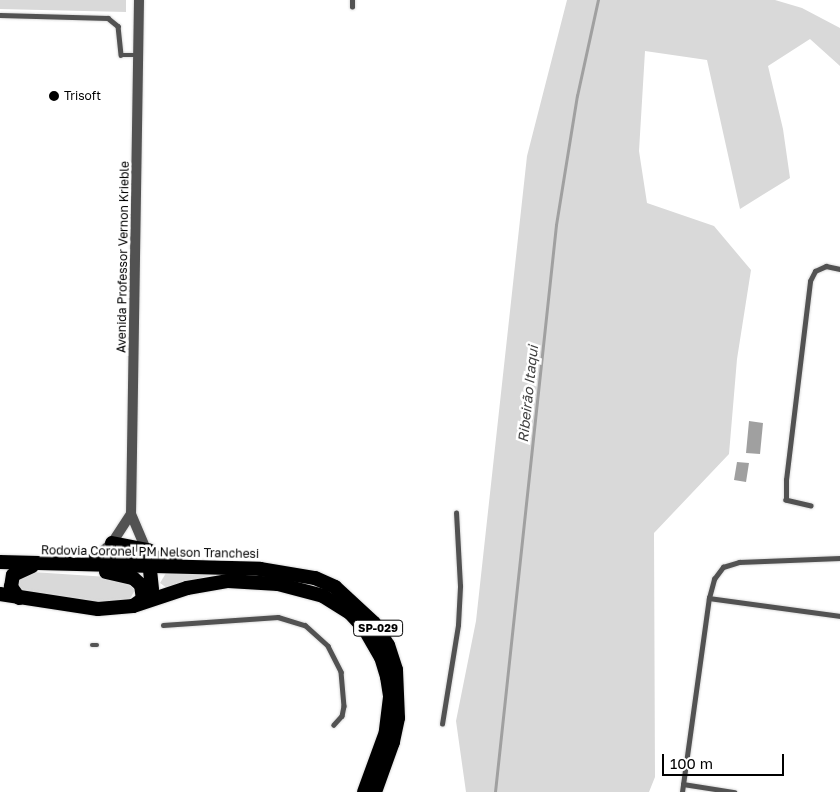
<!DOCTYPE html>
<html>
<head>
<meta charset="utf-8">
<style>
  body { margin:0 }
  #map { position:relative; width:840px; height:792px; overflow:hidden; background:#fff; font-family:"Golos Text",sans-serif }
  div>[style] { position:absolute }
  .green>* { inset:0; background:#d9d9d9 }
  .water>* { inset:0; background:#a0a0a0 }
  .stream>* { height:2.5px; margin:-1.25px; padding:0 1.25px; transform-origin:1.25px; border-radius:1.25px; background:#a0a0a0 }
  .roads { filter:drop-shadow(0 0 1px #dbdbdb) drop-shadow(0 0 1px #dbdbdb) }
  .service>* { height:4.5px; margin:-2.25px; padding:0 2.25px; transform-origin:2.25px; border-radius:2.25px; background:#525252 }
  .tertiary>* { height:10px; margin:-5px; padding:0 5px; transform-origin:5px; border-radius:5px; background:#525252 }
  .trunk>* { height:14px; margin:-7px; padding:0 7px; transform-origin:7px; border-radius:7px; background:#000 }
  .dots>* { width:14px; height:14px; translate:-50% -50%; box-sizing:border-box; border:2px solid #fff; border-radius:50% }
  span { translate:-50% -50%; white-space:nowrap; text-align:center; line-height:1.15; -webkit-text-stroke:5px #fff; paint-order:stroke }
  .shield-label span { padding:1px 4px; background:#fff; border:1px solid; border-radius:4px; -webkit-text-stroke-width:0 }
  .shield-label { font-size:11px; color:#000; font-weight:700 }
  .poi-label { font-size:12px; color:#000 }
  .left { translate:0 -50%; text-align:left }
  .street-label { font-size:12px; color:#000 }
  .water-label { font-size:14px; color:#414141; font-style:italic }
  .scale { position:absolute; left:662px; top:754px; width:122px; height:22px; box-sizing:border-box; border:2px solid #000; border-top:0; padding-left:6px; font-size:15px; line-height:18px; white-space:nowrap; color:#000; -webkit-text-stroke:4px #fff; paint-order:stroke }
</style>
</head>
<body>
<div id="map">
  <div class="green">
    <i style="clip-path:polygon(0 0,126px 0,126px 12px,0 9px)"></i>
    <i style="clip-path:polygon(567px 0,775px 0,802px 8px,840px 28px,840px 66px,810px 39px,768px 66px,783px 129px,790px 178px,740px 209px,707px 60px,645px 51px,639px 151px,647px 203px,714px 226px,751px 270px,737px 359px,729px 454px,654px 533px,655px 777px,649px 792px,466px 792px,456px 721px,476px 621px,527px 156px)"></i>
    <i style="clip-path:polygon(32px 572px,108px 577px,126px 582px,135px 590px,129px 601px,122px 602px,84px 602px,30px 593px,20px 590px,17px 584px,20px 574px)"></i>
    <i style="clip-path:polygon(221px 572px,167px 588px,160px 583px,166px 573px)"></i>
  </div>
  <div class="water">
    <i style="clip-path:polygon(749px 421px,763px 423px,760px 454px,746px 453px)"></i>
    <i style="clip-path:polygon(737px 462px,749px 463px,746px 482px,734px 480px)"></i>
  </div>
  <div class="stream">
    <i style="left:495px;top:792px;width:570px;rotate:-83.86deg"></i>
    <i style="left:556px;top:225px;width:131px;rotate:-80.8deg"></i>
    <i style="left:577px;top:96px;width:98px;rotate:-77.7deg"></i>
  </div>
  <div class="roads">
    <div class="service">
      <i style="left:352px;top:7px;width:7px;rotate:-90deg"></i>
      <i style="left:0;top:15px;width:108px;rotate:1.6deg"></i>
      <i style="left:108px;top:18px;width:13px;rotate:39deg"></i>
      <i style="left:118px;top:26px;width:29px;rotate:84deg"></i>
      <i style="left:121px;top:55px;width:16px"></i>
      <i style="left:811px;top:506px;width:26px;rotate:-167deg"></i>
      <i style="left:786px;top:500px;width:20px;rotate:-90deg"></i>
      <i style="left:786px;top:480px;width:200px;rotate:-83.1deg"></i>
      <i style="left:810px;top:281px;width:11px;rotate:-63deg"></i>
      <i style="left:815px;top:271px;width:12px;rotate:-24deg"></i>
      <i style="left:826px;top:266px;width:14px;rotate:12deg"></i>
      <i style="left:709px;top:598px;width:20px;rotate:-75deg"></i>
      <i style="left:714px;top:579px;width:15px;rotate:-53deg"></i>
      <i style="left:723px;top:567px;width:17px;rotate:-17deg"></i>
      <i style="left:739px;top:562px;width:101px;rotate:-2.3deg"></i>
      <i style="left:163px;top:625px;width:115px;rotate:-4deg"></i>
      <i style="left:278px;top:617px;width:28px;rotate:17deg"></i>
      <i style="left:305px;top:625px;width:31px;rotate:42deg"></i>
      <i style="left:328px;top:646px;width:29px;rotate:63deg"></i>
      <i style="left:341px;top:672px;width:34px;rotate:85deg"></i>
      <i style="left:344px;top:706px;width:10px;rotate:101deg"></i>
      <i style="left:342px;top:716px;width:12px;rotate:132deg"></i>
      <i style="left:92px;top:645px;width:5px"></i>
      <i style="left:442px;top:724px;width:100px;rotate:-80.8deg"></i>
      <i style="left:458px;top:625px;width:39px;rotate:-87deg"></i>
      <i style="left:460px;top:586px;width:73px;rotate:-93.1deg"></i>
      <i style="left:683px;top:784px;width:52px;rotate:8.9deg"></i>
      <i style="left:682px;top:792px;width:196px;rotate:-82.1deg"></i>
      <i style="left:709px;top:598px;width:132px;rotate:7.8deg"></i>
    </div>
    <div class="tertiary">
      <i style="left:139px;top:0;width:514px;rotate:90.89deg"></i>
      <i style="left:131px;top:514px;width:38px;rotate:67deg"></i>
      <i style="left:94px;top:559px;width:24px;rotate:-42deg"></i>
      <i style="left:112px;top:543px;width:35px;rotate:-57deg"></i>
    </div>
    <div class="trunk">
      <i style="left:112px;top:543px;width:38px;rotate:11deg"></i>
      <i style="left:91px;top:560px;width:37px;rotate:-9deg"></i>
      <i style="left:128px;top:554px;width:48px;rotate:7.1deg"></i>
      <i style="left:0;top:562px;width:260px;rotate:1.5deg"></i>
      <i style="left:260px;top:569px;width:56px;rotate:9.3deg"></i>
      <i style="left:315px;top:578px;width:22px;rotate:24deg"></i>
      <i style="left:335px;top:587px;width:53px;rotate:42.7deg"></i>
      <i style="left:374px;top:623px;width:26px;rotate:58deg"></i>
      <i style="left:388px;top:645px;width:26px;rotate:72deg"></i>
      <i style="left:396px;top:670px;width:48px;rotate:87.6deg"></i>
      <i style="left:398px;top:718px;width:25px;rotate:102deg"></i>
      <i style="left:393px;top:742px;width:53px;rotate:109.8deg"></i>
      <i style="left:106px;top:572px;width:28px;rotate:13deg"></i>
      <i style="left:133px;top:578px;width:11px;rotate:41deg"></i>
      <i style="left:141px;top:585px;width:14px;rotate:82deg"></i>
      <i style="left:143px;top:599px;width:12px;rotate:145deg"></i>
      <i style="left:0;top:594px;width:99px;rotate:8.7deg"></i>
      <i style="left:98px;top:609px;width:35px;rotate:-5deg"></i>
      <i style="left:133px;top:606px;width:57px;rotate:-18.4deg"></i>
      <i style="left:187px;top:588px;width:42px;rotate:-9.7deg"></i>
      <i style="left:228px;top:581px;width:50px;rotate:3.4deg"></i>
      <i style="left:278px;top:584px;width:47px;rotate:14.9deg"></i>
      <i style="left:323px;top:596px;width:32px;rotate:32deg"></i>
      <i style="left:350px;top:613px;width:21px;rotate:47deg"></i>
      <i style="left:364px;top:628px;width:34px;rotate:60deg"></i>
      <i style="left:381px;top:657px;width:21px;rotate:73deg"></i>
      <i style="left:387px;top:677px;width:20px;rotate:81deg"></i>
      <i style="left:390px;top:697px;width:35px;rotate:97deg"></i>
      <i style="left:386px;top:732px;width:64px;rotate:110.1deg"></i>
      <i style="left:19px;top:598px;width:14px;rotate:-126deg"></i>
      <i style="left:11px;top:587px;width:12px;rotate:-81deg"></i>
      <i style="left:13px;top:575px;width:21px;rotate:-25deg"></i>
      <i style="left:143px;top:599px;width:13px;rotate:-48deg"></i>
      <i style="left:152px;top:589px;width:30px;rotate:-96deg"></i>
    </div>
  </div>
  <div class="dots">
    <i style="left:54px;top:96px;background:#000"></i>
  </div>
  <div class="shield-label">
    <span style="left:378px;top:628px">SP-029</span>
  </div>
  <div class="poi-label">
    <span class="left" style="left:64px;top:96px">Trisoft</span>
  </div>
  <div class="street-label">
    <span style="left:123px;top:257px;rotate:-89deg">Avenida Professor Vernon Krieble</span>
    <span style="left:150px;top:552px;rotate:1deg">Rodovia Coronel PM Nelson Tranchesi</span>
  </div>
  <div class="water-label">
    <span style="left:528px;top:394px;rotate:-84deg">Ribeirão Itaqui</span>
  </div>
  <div class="scale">100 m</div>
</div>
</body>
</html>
